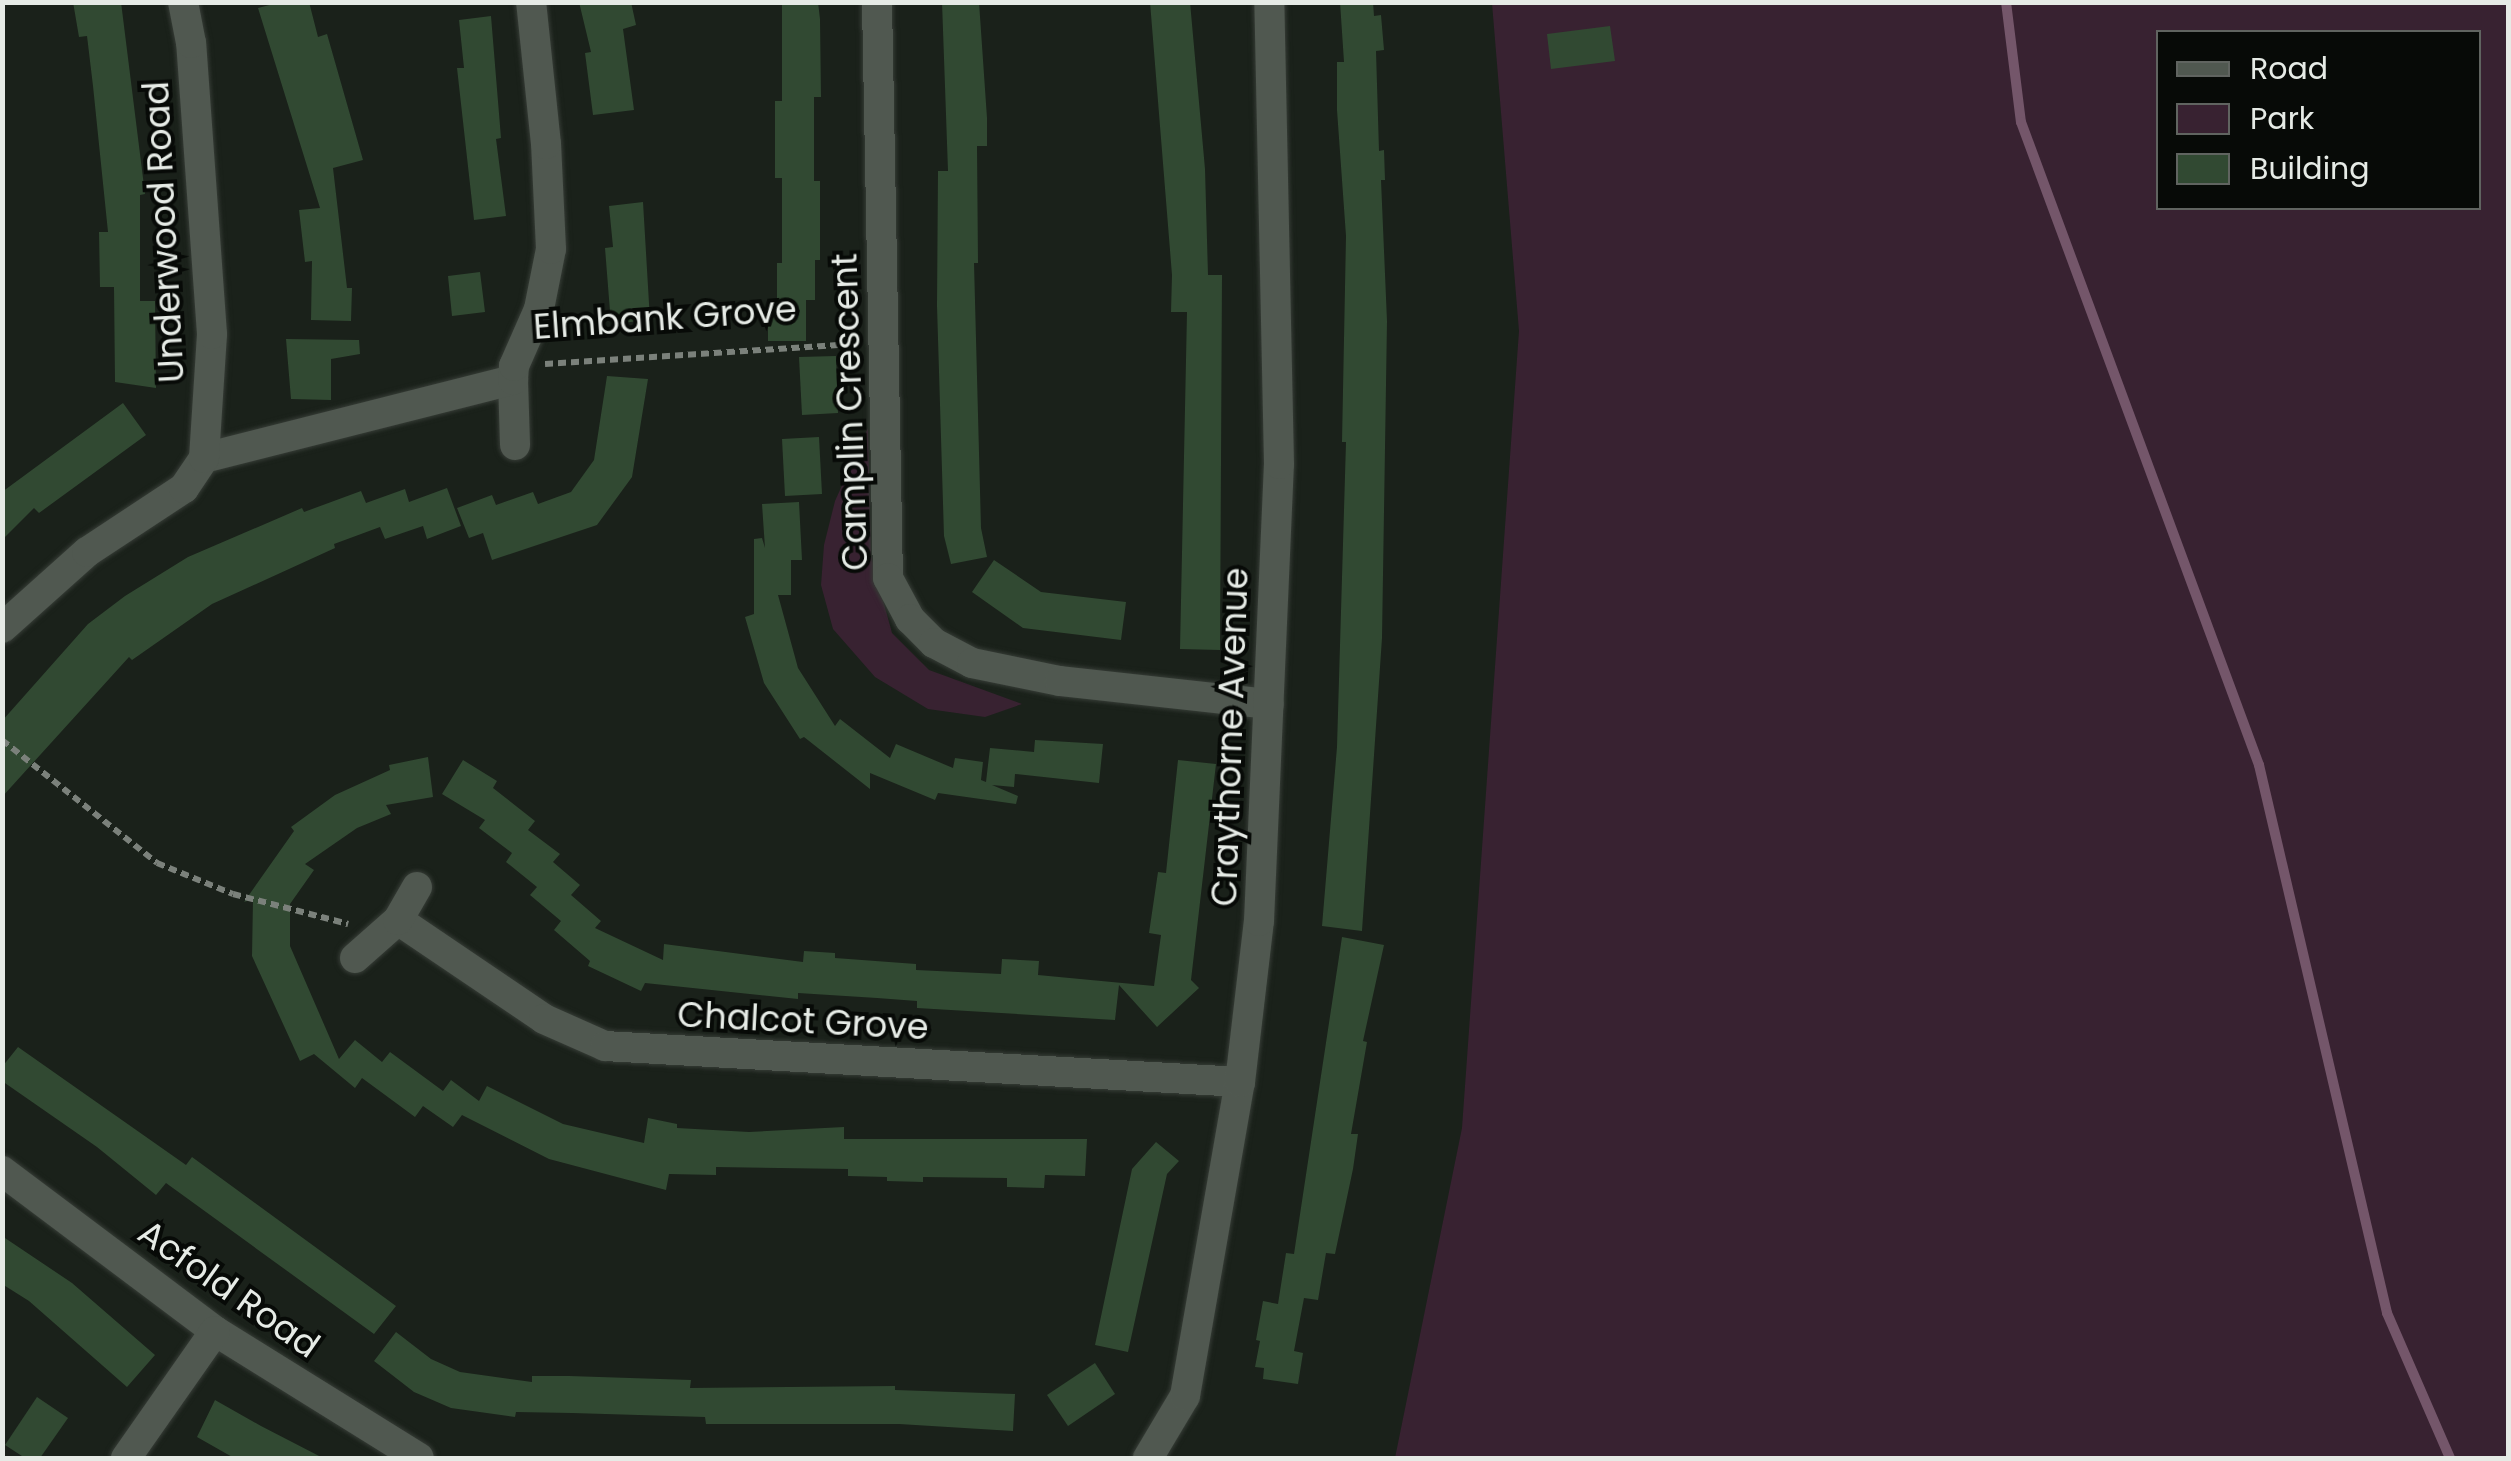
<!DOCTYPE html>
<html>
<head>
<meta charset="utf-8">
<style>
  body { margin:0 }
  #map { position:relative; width:2511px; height:1461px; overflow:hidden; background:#1a211a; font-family:Poppins,sans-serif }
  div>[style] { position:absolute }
  .green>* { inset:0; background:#382231 }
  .stream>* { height:10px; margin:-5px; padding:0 5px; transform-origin:5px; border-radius:5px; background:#74566a }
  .building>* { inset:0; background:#314932 }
  .path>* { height:6px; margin-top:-3px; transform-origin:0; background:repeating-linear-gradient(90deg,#7b817b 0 8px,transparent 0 13px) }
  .roads { filter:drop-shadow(0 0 2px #363c36) drop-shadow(0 0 2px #363c36) }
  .street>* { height:30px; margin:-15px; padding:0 15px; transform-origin:15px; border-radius:15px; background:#505850 }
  span { translate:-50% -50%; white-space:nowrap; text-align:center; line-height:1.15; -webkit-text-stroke:8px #070a07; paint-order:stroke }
  .street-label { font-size:35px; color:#e6ebe6 }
  .frame { position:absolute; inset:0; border:5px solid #e6ebe6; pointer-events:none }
  .legend { position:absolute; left:2156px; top:30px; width:325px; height:180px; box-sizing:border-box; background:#070a07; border:2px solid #606460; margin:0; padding:12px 18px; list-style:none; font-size:30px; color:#e6ebe6 }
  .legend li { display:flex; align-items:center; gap:20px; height:50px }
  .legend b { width:50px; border:2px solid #606460 }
</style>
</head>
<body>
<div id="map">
  <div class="green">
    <i style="clip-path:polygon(evenodd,1492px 3px,2508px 3px,2508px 1458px,1395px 1458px,1462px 1128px,1519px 331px,1492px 3px,2158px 32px,2478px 32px,2478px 208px,2158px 208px,2158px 32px)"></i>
    <i style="clip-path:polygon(868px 428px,871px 556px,892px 633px,929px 670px,1022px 704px,985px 717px,928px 709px,875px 677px,833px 629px,821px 585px,824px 545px,835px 501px)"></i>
  </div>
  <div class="stream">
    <i style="left:2006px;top:2px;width:121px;rotate:82.9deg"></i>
    <i style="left:2021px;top:122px;width:686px;rotate:69.69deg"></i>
    <i style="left:2259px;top:765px;width:563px;rotate:76.85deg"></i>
    <i style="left:2387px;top:1313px;width:158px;rotate:66.5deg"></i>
  </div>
  <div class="building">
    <i style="clip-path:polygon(73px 2px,121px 2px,145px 194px,140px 195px,140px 301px,155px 301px,156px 388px,115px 382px,114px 287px,100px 287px,99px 232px,108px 232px,93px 86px,87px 36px,79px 37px)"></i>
    <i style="clip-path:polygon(281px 2px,309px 2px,318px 37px,327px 34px,363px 160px,333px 168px,347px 288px,352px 288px,351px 321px,311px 320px,312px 261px,305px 262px,299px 210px,320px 208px,258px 8px)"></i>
    <i style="clip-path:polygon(579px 2px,631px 2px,636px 25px,623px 29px,634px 110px,593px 115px,585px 53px,591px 52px)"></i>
    <i style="clip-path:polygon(782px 2px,818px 2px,820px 19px,821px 97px,814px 97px,814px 181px,820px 181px,820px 260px,815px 260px,815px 300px,806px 300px,806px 341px,768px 341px,768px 303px,777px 303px,777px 263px,782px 263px,782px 178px,775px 178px,775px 101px,782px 101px)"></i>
    <i style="clip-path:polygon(942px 2px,979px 2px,987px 118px,987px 146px,977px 146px,978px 263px,974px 263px,981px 528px,987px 557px,951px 564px,944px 536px,937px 306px,938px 171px,948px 171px)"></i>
    <i style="clip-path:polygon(1150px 2px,1190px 2px,1205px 169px,1208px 275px,1222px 275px,1220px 650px,1180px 649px,1187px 312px,1171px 312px,1172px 275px)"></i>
    <i style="clip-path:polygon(1340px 2px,1373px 2px,1374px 16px,1381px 15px,1384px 50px,1376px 51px,1379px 151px,1384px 150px,1385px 180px,1381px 180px,1387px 321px,1382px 638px,1362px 931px,1322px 926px,1337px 747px,1346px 442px,1342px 442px,1346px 236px,1337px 110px,1337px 62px,1344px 62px)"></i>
    <i style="clip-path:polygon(491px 16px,501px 138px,496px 139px,506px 216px,474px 220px,457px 68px,464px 68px,459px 20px)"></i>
    <i style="clip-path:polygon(1610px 26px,1615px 61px,1551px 69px,1547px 34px)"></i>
    <i style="clip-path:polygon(643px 202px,650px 320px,611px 324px,605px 248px,613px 247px,609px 206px)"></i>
    <i style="clip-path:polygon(480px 272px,485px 312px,452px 316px,448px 276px)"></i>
    <i style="clip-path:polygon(286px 339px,359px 340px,360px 354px,331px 359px,331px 400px,291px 399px)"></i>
    <i style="clip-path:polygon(836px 356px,838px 413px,802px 415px,799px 357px)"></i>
    <i style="clip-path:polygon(607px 376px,648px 379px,632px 477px,597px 525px,492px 560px,483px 533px,469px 538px,457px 508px,492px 495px,496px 505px,533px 492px,538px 504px,571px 492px,594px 460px)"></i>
    <i style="clip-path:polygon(123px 403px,146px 435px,39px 513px,34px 508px,2px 540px,2px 492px)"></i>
    <i style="clip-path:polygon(819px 437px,822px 494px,785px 496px,782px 439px)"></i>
    <i style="clip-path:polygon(447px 488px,461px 526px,427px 539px,423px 526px,385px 539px,380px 527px,334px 544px,335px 548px,212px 604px,132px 660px,129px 657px,2px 797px,2px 721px,88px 624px,125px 596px,188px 557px,302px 508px,304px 512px,361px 491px,366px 503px,405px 489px,409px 502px)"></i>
    <i style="clip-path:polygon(799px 502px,802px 560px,791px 560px,791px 595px,778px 595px,798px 668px,835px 726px,840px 719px,890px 758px,896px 744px,953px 768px,955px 758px,983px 762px,981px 780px,986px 782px,990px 748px,1034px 752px,1035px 740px,1103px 744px,1099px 783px,1015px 774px,1014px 787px,992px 785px,1018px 796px,1016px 804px,938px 793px,935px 800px,870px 773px,870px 789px,804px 737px,800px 739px,764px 683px,745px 617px,754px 614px,754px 539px,762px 538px,765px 548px,762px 504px)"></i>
    <i style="clip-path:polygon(994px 560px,1041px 592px,1126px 602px,1121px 640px,1023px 628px,972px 592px)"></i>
    <i style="clip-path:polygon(428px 757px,433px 797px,386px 805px,391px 814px,357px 828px,305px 864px,314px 870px,290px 904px,290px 946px,339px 1059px,355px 1040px,382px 1062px,390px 1052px,443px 1091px,451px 1080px,479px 1101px,487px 1086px,563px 1124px,644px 1143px,648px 1118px,677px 1124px,677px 1128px,749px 1132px,844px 1127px,844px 1139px,1087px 1139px,1085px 1176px,1045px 1175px,1044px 1188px,1007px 1187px,1007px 1178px,923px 1177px,923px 1182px,887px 1181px,887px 1177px,848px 1176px,848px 1169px,716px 1167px,716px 1175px,669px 1174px,666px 1190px,549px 1159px,462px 1115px,453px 1127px,423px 1106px,415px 1117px,362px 1078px,355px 1088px,314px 1054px,300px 1061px,252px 956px,253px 899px,244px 902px,294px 831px,291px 827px,335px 795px,390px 770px,389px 765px)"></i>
    <i style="clip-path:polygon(463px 760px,497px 781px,493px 788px,535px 821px,528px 830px,560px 854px,553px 862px,580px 885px,571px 895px,601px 921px,595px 928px,663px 960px,664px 944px,803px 962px,804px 951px,835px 953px,835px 958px,916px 964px,916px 970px,1001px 974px,1002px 959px,1039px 961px,1038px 975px,1154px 986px,1161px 935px,1149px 933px,1158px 872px,1166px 873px,1178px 760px,1216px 764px,1191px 980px,1199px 988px,1157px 1027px,1119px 985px,1115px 1020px,917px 1008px,917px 1001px,877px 998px,798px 993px,798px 999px,645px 983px,641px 991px,588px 966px,590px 961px,554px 930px,561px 921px,530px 895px,537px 887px,506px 862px,512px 853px,479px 828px,485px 820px,442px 794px)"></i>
    <i style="clip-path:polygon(1342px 937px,1384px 945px,1363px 1041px,1367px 1042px,1351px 1134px,1358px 1134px,1353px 1169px,1335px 1254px,1326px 1253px,1318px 1300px,1304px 1298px,1294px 1351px,1303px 1353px,1298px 1384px,1263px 1379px,1264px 1368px,1255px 1367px,1260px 1341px,1256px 1340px,1263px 1301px,1278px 1304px,1286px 1253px,1294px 1254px)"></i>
    <i style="clip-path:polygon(18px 1047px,186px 1165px,192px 1157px,396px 1306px,374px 1334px,166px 1183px,156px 1195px,97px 1147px,2px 1081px,2px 1067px)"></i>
    <i style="clip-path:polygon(1156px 1142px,1179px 1161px,1167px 1174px,1128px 1352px,1095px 1345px,1132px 1169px)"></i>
    <i style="clip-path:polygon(2px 1236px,72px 1283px,155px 1355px,127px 1387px,29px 1301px,2px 1284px)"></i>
    <i style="clip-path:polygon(396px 1332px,431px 1359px,460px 1372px,532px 1382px,532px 1376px,569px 1376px,691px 1380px,690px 1388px,895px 1386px,895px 1390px,1015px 1394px,1013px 1431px,899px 1424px,706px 1424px,705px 1417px,572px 1413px,516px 1412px,515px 1417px,451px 1408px,414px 1392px,374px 1361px)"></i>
    <i style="clip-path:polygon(1095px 1363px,1115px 1394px,1068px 1426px,1047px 1395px)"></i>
    <i style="clip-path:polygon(37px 1397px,68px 1418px,40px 1458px,25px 1458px,5px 1445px)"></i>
    <i style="clip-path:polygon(215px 1400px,261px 1426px,323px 1458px,234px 1458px,197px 1437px)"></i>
  </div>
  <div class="path">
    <i style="left:545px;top:364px;width:313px;rotate:-3.7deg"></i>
    <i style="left:2px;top:740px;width:198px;rotate:38.4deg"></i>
    <i style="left:157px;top:863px;width:82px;rotate:22.2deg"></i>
    <i style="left:233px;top:894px;width:119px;rotate:14.6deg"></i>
  </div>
  <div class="roads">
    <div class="street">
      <i style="left:877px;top:2px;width:576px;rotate:88.91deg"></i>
      <i style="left:888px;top:578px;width:47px;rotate:61.8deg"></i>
      <i style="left:910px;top:619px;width:34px;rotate:45deg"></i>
      <i style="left:934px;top:643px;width:43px;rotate:27.8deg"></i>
      <i style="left:972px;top:663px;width:90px;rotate:11.6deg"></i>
      <i style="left:1060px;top:681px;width:210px;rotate:6.3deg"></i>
      <i style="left:513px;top:380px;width:65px;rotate:88.2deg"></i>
      <i style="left:204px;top:458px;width:319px;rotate:-14.2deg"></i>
      <i style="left:513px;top:380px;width:14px;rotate:-86deg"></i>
      <i style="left:514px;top:366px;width:62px;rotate:-66.3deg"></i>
      <i style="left:539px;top:309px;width:61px;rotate:-78.7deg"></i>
      <i style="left:551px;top:249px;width:105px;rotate:-92.7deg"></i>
      <i style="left:546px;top:144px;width:143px;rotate:-96deg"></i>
      <i style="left:2px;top:628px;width:114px;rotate:-41.8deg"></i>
      <i style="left:87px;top:552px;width:116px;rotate:-33.4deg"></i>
      <i style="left:184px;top:488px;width:36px;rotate:-56deg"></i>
      <i style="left:204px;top:458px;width:124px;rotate:-86.3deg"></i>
      <i style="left:212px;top:334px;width:292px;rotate:-94.1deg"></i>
      <i style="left:191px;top:43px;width:42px;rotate:-101deg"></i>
      <i style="left:398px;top:920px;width:176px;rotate:34.1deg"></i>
      <i style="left:544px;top:1019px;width:67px;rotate:23.9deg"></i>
      <i style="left:605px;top:1046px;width:636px;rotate:3.24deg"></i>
      <i style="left:355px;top:958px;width:57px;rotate:-41.5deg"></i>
      <i style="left:398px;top:920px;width:38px;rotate:-60deg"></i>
      <i style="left:2px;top:1171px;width:266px;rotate:36.9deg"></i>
      <i style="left:215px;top:1331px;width:240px;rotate:31.9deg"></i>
      <i style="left:126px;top:1458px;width:155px;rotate:-55deg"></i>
      <i style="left:1148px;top:1458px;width:72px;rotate:-59.2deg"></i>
      <i style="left:1185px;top:1396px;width:319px;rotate:-80.1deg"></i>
      <i style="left:1240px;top:1082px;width:162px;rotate:-83.3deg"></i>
      <i style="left:1259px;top:921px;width:457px;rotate:-87.5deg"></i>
      <i style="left:1279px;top:464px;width:462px;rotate:-91.2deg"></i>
    </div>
  </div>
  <div class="street-label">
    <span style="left:164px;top:232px;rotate:-93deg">Underwood Road</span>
    <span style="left:665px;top:318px;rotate:-4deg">Elmbank Grove</span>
    <span style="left:850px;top:412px;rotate:-92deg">Camplin Crescent</span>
    <span style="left:1230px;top:737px;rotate:-88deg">Craythorne Avenue</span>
    <span style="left:803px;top:1021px;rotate:3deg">Chalcot Grove</span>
    <span style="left:229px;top:1289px;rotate:35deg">Acfold Road</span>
  </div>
  <div class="frame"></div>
  <ul class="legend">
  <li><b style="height:12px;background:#505850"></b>Road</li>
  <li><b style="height:28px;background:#382231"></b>Park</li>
  <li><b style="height:28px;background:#314932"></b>Building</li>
  </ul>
</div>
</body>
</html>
